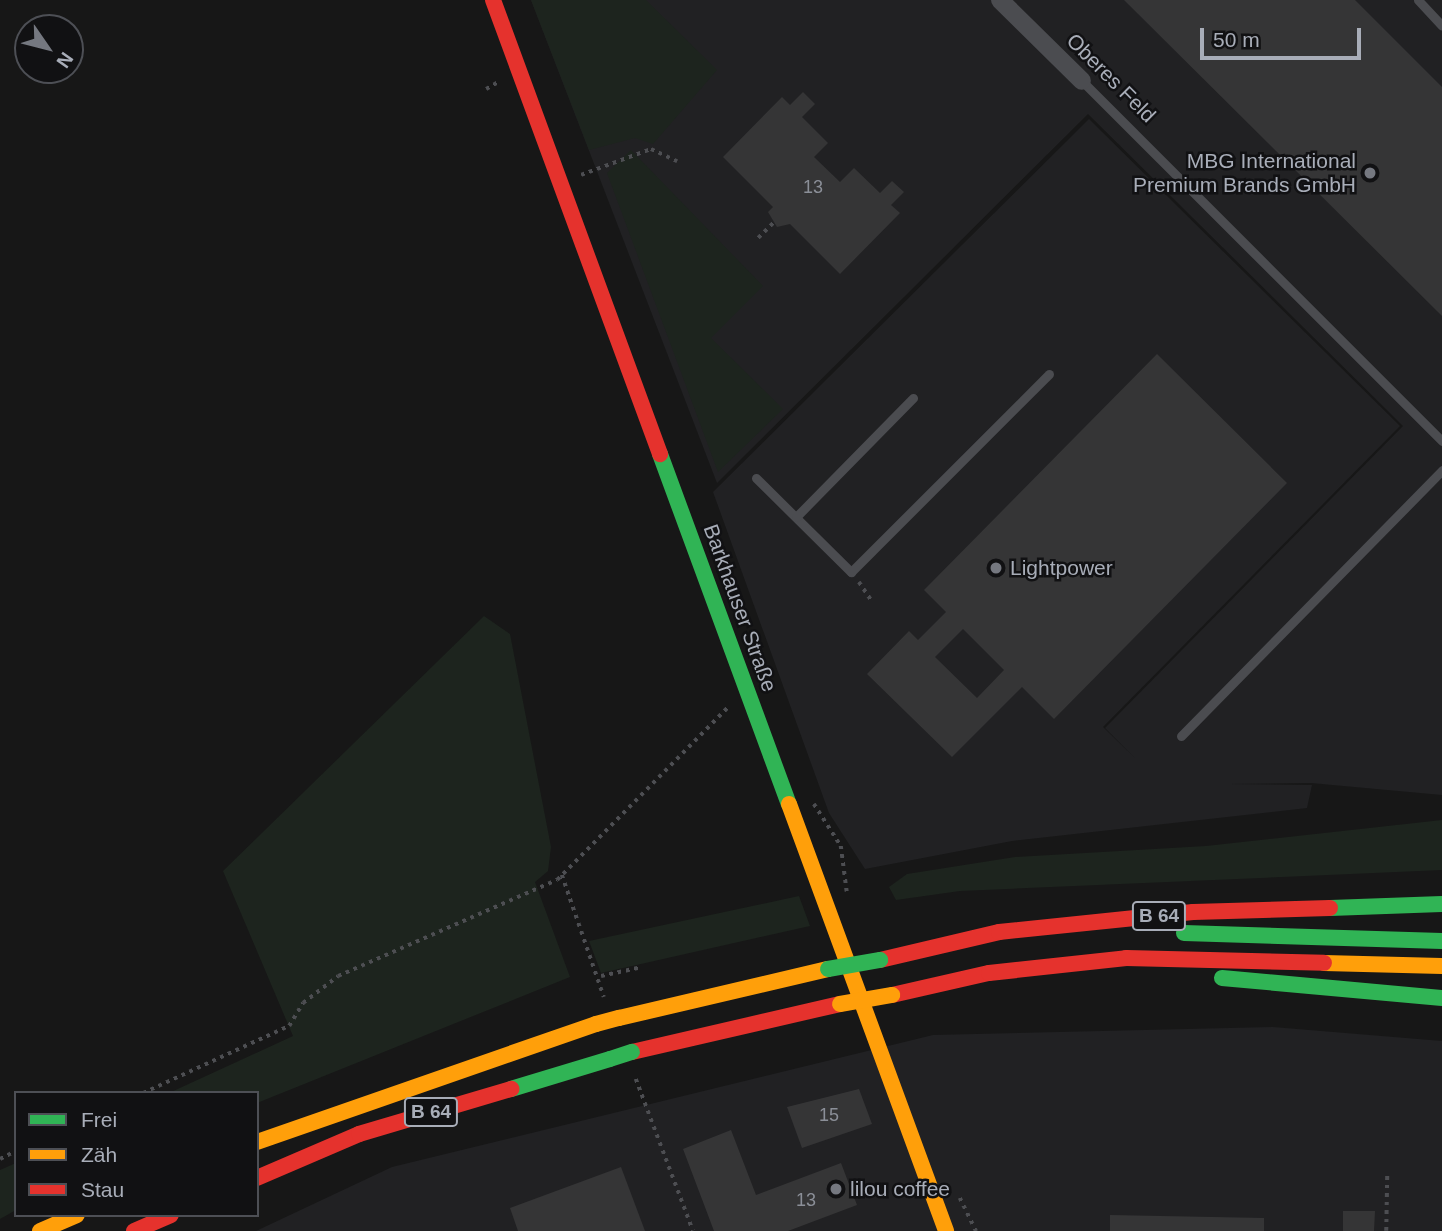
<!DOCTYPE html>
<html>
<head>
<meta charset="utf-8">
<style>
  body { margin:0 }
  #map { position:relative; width:1442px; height:1231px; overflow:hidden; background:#171717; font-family:Helvetica,sans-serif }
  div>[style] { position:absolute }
  .built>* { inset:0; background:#212123 }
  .green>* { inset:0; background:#1d241e }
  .building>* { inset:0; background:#353536 }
  .path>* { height:3.5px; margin-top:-1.75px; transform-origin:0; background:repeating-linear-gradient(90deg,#4d4e52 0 3.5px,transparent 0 8.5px) }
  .lane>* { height:9px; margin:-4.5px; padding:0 4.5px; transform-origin:4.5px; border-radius:4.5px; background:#4b4c50 }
  .street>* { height:18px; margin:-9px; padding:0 9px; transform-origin:9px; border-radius:9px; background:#4b4c50 }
  .fast>* { height:16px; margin:-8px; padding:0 8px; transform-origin:8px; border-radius:8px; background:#30b455 }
  .slow>* { height:16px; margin:-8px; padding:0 8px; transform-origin:8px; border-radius:8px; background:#ff9f0a }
  .jam>* { height:16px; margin:-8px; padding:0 8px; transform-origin:8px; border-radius:8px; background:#e5322d }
  .fast-bridge>* { height:16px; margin:-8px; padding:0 8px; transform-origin:8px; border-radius:8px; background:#30b455 }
  .slow-bridge>* { height:16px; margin:-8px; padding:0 8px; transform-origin:8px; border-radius:8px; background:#ff9f0a }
  .dots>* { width:19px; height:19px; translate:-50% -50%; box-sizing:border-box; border:4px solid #111113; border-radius:50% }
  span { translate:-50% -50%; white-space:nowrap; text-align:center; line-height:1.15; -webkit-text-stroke:5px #111113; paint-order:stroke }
  .number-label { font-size:18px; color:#8b8f98 }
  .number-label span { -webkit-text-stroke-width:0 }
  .shield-label span { padding:2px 5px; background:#111113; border:2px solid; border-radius:5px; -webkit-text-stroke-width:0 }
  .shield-label { font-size:19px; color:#a8adb8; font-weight:700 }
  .street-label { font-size:21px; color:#a8adb8 }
  .poi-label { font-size:21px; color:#a8adb8 }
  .right { translate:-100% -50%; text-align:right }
  .left { translate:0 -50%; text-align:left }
  .legend { position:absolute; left:14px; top:1091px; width:245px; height:126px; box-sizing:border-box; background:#111113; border:2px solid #4d4f55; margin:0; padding:9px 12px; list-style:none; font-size:21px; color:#a8adb8 }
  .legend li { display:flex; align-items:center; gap:14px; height:35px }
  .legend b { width:35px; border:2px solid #4d4f55 }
  .north { position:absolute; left:14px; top:14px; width:70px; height:70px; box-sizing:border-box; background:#111113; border:2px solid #4d4f55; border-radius:50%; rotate:125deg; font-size:19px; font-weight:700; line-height:28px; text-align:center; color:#a8adb8 }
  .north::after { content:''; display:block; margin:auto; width:24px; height:32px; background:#757880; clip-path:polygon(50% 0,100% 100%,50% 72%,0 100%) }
  .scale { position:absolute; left:1200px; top:28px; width:161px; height:32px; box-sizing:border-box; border:4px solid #a8adb8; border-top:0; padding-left:9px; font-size:21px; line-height:24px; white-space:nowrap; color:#a8adb8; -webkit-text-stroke:5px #111113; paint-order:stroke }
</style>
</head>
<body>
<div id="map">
  <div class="built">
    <i style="clip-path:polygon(531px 0,1442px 0,1442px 795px,1311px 783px,1229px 784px,1312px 785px,1307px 808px,1012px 841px,865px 869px,829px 813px,713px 492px,1089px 119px,1400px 426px,1103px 727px,1136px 759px,1105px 728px,1403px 426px,1088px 114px,717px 483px)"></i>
    <i style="clip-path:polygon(1273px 1027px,1442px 1041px,1442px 1231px,256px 1231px,392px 1167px,933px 1035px)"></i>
  </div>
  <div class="green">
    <i style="clip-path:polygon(531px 0,646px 0,717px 70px,653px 144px,635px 138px,589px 150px)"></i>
    <i style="clip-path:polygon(631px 150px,763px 286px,711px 338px,783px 409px,718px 472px,607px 173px)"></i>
    <i style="clip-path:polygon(484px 616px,510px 634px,551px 847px,548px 871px,535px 882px,570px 977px,257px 1103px,257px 1093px,169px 1093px,293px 1036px,223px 871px)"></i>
    <i style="clip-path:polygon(1442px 820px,1442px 870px,960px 891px,896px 900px,889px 887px,907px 874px,1015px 857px,1206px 846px)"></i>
    <i style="clip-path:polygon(799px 896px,810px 926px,601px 973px,589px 941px)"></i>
    <i style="clip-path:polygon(16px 1163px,16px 1210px,0 1219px,0 1170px)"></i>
  </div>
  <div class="building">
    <i style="clip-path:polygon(1124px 0,1355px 0,1442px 87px,1442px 316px)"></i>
    <i style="clip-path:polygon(803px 92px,815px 104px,802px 117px,828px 143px,814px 157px,840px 182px,854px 168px,880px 193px,892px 181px,904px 192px,891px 205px,900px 213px,840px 274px,790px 224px,777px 227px,768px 212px,773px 207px,723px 157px,782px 97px,790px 105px)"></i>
    <i style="clip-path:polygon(evenodd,1157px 354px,1287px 483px,1054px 719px,1022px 687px,952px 757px,867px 674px,909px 631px,918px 640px,946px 612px,924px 590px,1157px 354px,963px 629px,1004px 670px,977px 698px,935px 657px,963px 629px)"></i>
    <i style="clip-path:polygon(859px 1089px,872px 1124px,802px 1148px,787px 1107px)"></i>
    <i style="clip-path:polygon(731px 1130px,756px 1195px,841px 1163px,857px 1205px,788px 1231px,714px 1231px,683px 1149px)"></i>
    <i style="clip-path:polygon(621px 1167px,645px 1231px,518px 1231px,510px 1208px)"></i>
    <i style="clip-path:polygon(1343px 1211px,1375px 1211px,1374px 1231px,1343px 1231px)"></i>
    <i style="clip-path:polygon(1110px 1215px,1264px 1218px,1264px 1231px,1110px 1231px)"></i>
  </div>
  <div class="path">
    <i style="left:486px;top:89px;width:16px;rotate:-30deg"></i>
    <i style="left:581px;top:175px;width:75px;rotate:-20.4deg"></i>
    <i style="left:651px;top:149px;width:29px;rotate:25deg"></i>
    <i style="left:758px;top:238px;width:21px;rotate:-45deg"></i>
    <i style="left:859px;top:582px;width:25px;rotate:56deg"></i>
    <i style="left:814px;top:804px;width:50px;rotate:57.3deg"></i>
    <i style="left:841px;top:846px;width:46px;rotate:82.6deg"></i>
    <i style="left:562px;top:875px;width:129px;rotate:71deg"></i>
    <i style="left:601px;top:976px;width:42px;rotate:-12.4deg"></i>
    <i style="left:636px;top:1079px;width:162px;rotate:69.4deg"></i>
    <i style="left:143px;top:1093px;width:161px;rotate:-24.7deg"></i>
    <i style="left:289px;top:1026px;width:27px;rotate:-59deg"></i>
    <i style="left:303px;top:1003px;width:44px;rotate:-37.6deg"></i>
    <i style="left:338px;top:976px;width:239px;rotate:-23.7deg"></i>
    <i style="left:557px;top:880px;width:245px;rotate:-45.3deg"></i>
    <i style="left:0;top:1159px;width:18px;rotate:-27deg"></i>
    <i style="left:960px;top:1198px;width:37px;rotate:64deg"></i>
    <i style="left:1386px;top:1231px;width:58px;rotate:-89deg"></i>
  </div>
  <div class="lane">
    <i style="left:1418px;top:0;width:35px;rotate:47deg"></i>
    <i style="left:1082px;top:81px;width:509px;rotate:45deg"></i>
    <i style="left:756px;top:478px;width:134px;rotate:44.7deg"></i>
    <i style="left:851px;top:572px;width:280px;rotate:-45deg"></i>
    <i style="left:796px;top:517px;width:167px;rotate:-45.5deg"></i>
    <i style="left:1181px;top:736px;width:373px;rotate:-45.5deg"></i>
  </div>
  <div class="street">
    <i style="left:1000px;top:0;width:115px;rotate:44.6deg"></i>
  </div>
  <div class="fast">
    <i style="left:660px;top:454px;width:373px;rotate:69.8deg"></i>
    <i style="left:1330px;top:908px;width:112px;rotate:-2deg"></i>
    <i style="left:1184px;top:933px;width:258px;rotate:1.8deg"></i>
    <i style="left:1222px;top:978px;width:221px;rotate:5.2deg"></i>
    <i style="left:511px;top:1089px;width:103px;rotate:-16.9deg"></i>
  </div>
  <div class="slow">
    <i style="left:789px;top:804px;width:455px;rotate:69.8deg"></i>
    <i style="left:1324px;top:963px;width:118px;rotate:1.5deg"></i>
    <i style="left:619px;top:1018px;width:215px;rotate:-13.2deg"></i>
    <i style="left:257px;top:1142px;width:359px;rotate:-19.2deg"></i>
    <i style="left:40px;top:1231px;width:40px;rotate:-23.4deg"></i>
  </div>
  <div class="jam">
    <i style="left:493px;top:0;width:484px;rotate:69.8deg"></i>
    <i style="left:880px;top:960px;width:122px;rotate:-13.2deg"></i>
    <i style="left:999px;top:932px;width:195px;rotate:-5.9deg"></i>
    <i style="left:1193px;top:912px;width:137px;rotate:-1.7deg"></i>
    <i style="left:892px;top:995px;width:99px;rotate:-12.8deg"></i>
    <i style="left:989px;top:973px;width:138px;rotate:-6.2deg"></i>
    <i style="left:1126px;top:958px;width:198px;rotate:1.4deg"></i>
    <i style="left:632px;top:1052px;width:213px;rotate:-13deg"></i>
    <i style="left:257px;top:1178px;width:111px;rotate:-23.3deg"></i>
    <i style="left:359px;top:1134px;width:159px;rotate:-16.5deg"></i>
    <i style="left:134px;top:1231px;width:40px;rotate:-23.4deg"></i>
  </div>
  <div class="fast-bridge">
    <i style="left:828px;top:969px;width:53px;rotate:-9.8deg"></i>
    <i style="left:610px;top:1059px;width:23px;rotate:-18deg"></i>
  </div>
  <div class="slow-bridge">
    <i style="left:840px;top:1004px;width:53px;rotate:-9.8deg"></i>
    <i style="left:596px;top:1024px;width:24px;rotate:-15deg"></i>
  </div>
  <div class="dots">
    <i style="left:1370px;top:173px;background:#757880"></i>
    <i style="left:996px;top:568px;background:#757880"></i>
    <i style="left:836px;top:1189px;background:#757880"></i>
  </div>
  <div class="number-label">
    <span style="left:813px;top:187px">13</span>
    <span style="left:829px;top:1115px">15</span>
    <span style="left:806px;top:1200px">13</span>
  </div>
  <div class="shield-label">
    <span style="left:1159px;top:916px">B 64</span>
    <span style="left:431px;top:1112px">B 64</span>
  </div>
  <div class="street-label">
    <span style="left:1111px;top:78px;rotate:45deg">Oberes Feld</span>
    <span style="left:740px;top:608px;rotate:70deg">Barkhauser Straße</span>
  </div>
  <div class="poi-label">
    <span class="right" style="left:1356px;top:173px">MBG International<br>Premium Brands GmbH</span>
    <span class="left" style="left:1010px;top:568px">Lightpower</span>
    <span class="left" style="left:850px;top:1189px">lilou coffee</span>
  </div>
  <ul class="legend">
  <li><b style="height:9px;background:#30b455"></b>Frei</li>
  <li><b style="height:9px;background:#ff9f0a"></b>Zäh</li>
  <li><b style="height:9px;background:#e5322d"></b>Stau</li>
  </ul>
  <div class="north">N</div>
  <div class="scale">50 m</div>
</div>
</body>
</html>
